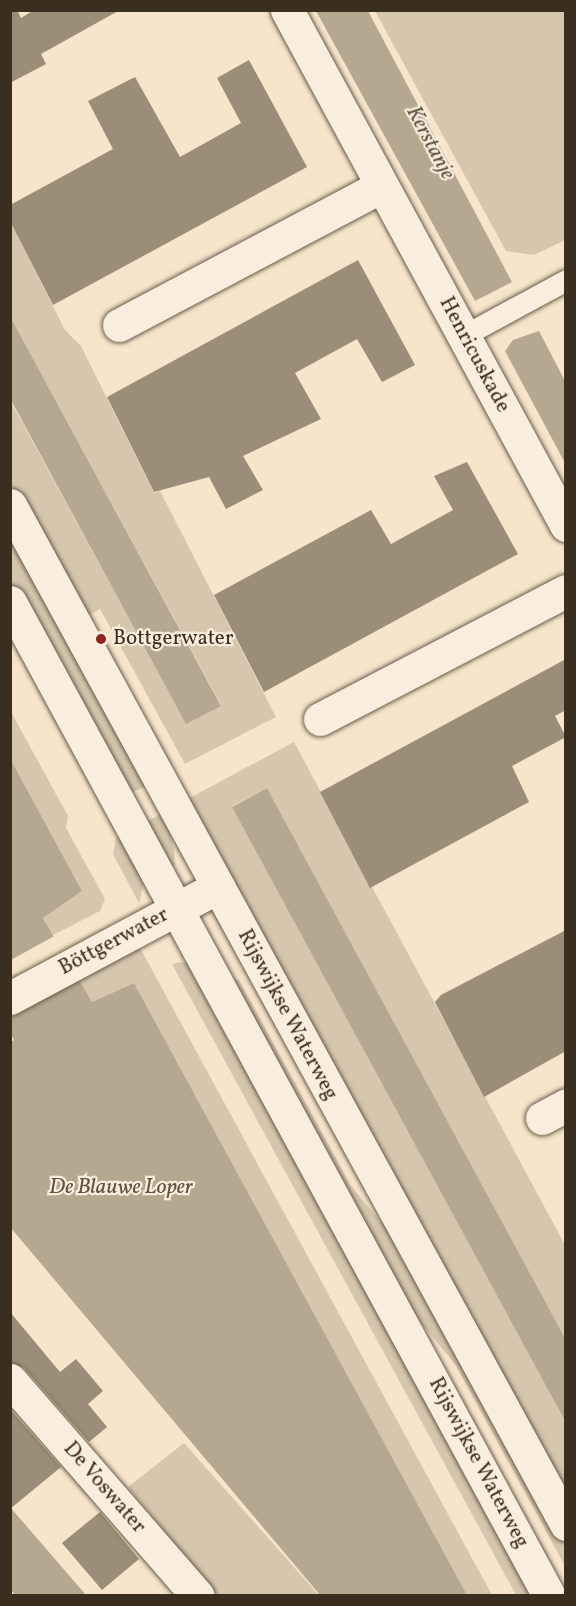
<!DOCTYPE html>
<html>
<head>
<meta charset="utf-8">
<style>
  body { margin:0 }
  #map { position:relative; width:576px; height:1606px; overflow:hidden; background:#f6e5cb; font-family:Vollkorn,serif }
  div>[style] { position:absolute }
  .green>* { inset:0; background:#d6c6ae }
  .water>* { inset:0; background:#b6a791 }
  .pier>* { inset:0; background:#f6e5cb }
  .building>* { inset:0; background:#9c8d78 }
  .roads { filter:drop-shadow(0 0 2px #695c4a) drop-shadow(0 0 2px #695c4a) }
  .service>* { height:21px; margin:-10.5px; padding:0 10.5px; transform-origin:10.5px; border-radius:10.5px; background:#f9eedd }
  .minor>* { height:33px; margin:-16.5px; padding:0 16.5px; transform-origin:16.5px; border-radius:16.5px; background:#f9eedd }
  .secondary>* { height:33px; margin:-16.5px; padding:0 16.5px; transform-origin:16.5px; border-radius:16.5px; background:#f9eedd }
  .dots>* { width:16px; height:16px; translate:-50% -50%; box-sizing:border-box; border:3px solid #f9eedd; border-radius:50% }
  span { translate:-50% -50%; white-space:nowrap; text-align:center; line-height:1.15; -webkit-text-stroke:4.5px #f9eedd; paint-order:stroke }
  .street-label { font-size:21px; color:#3a2e1f }
  .poi-label { font-size:21px; color:#3a2e1f }
  .left { translate:0 -50%; text-align:left }
  .water-label { font-size:22px; color:#5f5241; font-style:italic }
  .frame { position:absolute; inset:0; border:12px solid #3a2e1f; pointer-events:none }
</style>
</head>
<body>
<div id="map">
  <div class="green">
    <i style="clip-path:polygon(375px 11px,565px 11px,565px 240px,534px 255px,506px 251px)"></i>
    <i style="clip-path:polygon(11px 223px,65px 330px,81px 346px,154px 493px,160px 491px,276px 717px,185px 764px,100px 609px,83px 619px,11px 486px,10px 400px,186px 723px,221px 705px,11px 318px)"></i>
    <i style="clip-path:polygon(10px 524px,151px 783px,126px 796px,11px 583px)"></i>
    <i style="clip-path:polygon(10px 710px,68px 816px,66px 828px,105px 899px,100px 911px,53px 935px,43px 918px,82px 891px,11px 760px)"></i>
    <i style="clip-path:polygon(294px 742px,565px 1245px,565px 1338px,267px 788px,232px 806px,565px 1421px,565px 1504px,182px 802px)"></i>
    <i style="clip-path:polygon(164px 812px,174px 849px,175px 864px,171px 869px,141px 825px)"></i>
    <i style="clip-path:polygon(125px 833px,145px 878px,139px 903px,113px 854px,116px 838px)"></i>
    <i style="clip-path:polygon(139px 946px,492px 1595px,467px 1595px,134px 983px,92px 1002px,79px 980px)"></i>
    <i style="clip-path:polygon(182px 962px,190px 965px,540px 1595px,516px 1595px,172px 964px)"></i>
    <i style="clip-path:polygon(234px 979px,239px 980px,351px 1186px,410px 1257px,565px 1543px,565px 1566px,455px 1364px,397px 1294px,231px 981px)"></i>
    <i style="clip-path:polygon(184px 1443px,317px 1593px,314px 1596px,216px 1595px,128px 1487px)"></i>
  </div>
  <div class="water">
    <i style="clip-path:polygon(316px 11px,368px 11px,512px 282px,475px 301px)"></i>
    <i style="clip-path:polygon(11px 318px,221px 706px,186px 724px,11px 400px)"></i>
    <i style="clip-path:polygon(539px 331px,565px 381px,565px 463px,505px 351px,513px 340px)"></i>
    <i style="clip-path:polygon(11px 760px,82px 891px,43px 918px,92px 1002px,134px 983px,467px 1595px,320px 1595px,11px 1228px,10px 1043px,14px 1040px,11px 1034px)"></i>
    <i style="clip-path:polygon(267px 788px,565px 1338px,565px 1421px,232px 807px)"></i>
    <i style="clip-path:polygon(10px 1507px,86px 1595px,15px 1595px,11px 1590px)"></i>
  </div>
  <div class="pier">
    <i style="clip-path:polygon(56px 935px,81px 978px,11px 1017px,11px 960px)"></i>
  </div>
  <div class="building">
    <i style="clip-path:polygon(10px 10px,17px 10px,21px 18px,34px 10px,120px 10px,41px 54px,46px 64px,10px 83px)"></i>
    <i style="clip-path:polygon(249px 60px,307px 167px,53px 305px,10px 221px,10px 205px,113px 149px,88px 101px,135px 77px,180px 157px,241px 123px,217px 78px)"></i>
    <i style="clip-path:polygon(358px 260px,415px 365px,382px 382px,357px 339px,295px 373px,321px 419px,243px 456px,263px 490px,226px 509px,209px 477px,154px 492px,107px 397px)"></i>
    <i style="clip-path:polygon(467px 462px,518px 554px,264px 692px,214px 595px,371px 510px,391px 544px,453px 510px,434px 476px)"></i>
    <i style="clip-path:polygon(566px 659px,566px 710px,555px 716px,566px 737px,512px 766px,529px 802px,370px 888px,320px 792px)"></i>
    <i style="clip-path:polygon(566px 930px,566px 1051px,484px 1097px,435px 1002px,441px 995px)"></i>
    <i style="clip-path:polygon(10px 1312px,60px 1372px,76px 1359px,103px 1391px,88px 1404px,107px 1427px,89px 1442px,24px 1368px,10px 1362px)"></i>
    <i style="clip-path:polygon(10px 1409px,61px 1467px,10px 1509px)"></i>
    <i style="clip-path:polygon(100px 1512px,139px 1559px,102px 1590px,62px 1543px)"></i>
  </div>
  <div class="roads">
    <div class="service">
      <i style="left:463px;top:336px;width:117px;rotate:-28.5deg"></i>
    </div>
    <div class="minor">
      <i style="left:287px;top:10px;width:586px;rotate:61.55deg"></i>
      <i style="left:119px;top:325px;width:297px;rotate:-27.9deg"></i>
      <i style="left:320px;top:719px;width:277px;rotate:-27.5deg"></i>
      <i style="left:10px;top:998px;width:236px;rotate:-28.1deg"></i>
      <i style="left:542px;top:1118px;width:27px;rotate:-28deg"></i>
      <i style="left:10px;top:1380px;width:286px;rotate:49deg"></i>
    </div>
    <div class="secondary">
      <i style="left:10px;top:505px;width:1161px;rotate:61.38deg"></i>
      <i style="left:10px;top:602px;width:1131px;rotate:61.53deg"></i>
    </div>
  </div>
  <div class="dots">
    <i style="left:101px;top:639px;background:#8f2418"></i>
  </div>
  <div class="street-label">
    <span style="left:474px;top:355px;rotate:62deg">Henricuskade</span>
    <span style="left:114px;top:942px;rotate:-28deg">Böttgerwater</span>
    <span style="left:287px;top:1015px;rotate:62deg">Rijswijkse Waterweg</span>
    <span style="left:478px;top:1463px;rotate:62deg">Rijswijkse Waterweg</span>
    <span style="left:104px;top:1488px;rotate:49deg">De Voswater</span>
  </div>
  <div class="poi-label">
    <span class="left" style="left:113px;top:639px">Bottgerwater</span>
  </div>
  <div class="water-label">
    <span style="left:430px;top:143px;rotate:62deg">Kerstanje</span>
    <span style="left:121px;top:1188px">De Blauwe Loper</span>
  </div>
  <div class="frame"></div>
</div>
</body>
</html>
